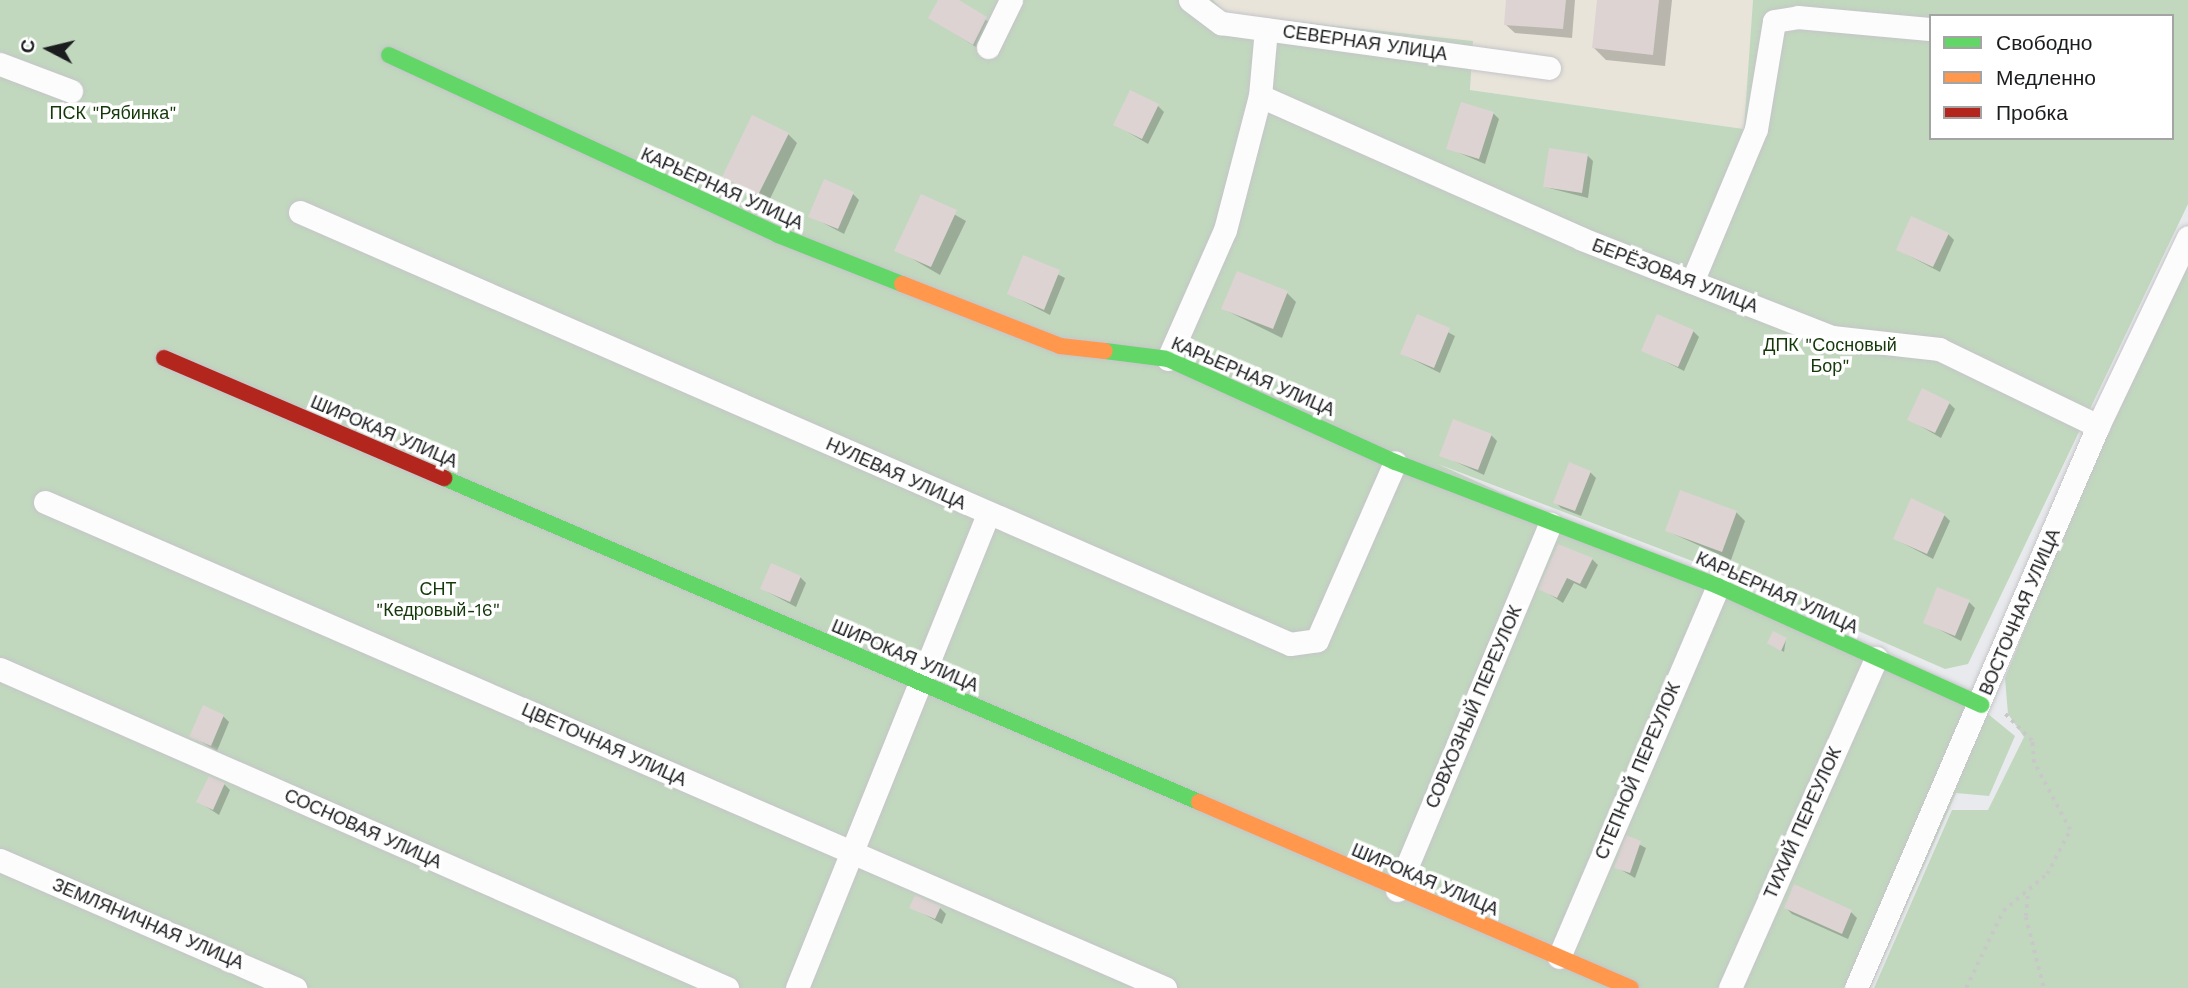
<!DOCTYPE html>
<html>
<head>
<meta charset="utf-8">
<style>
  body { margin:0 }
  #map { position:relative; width:2188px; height:988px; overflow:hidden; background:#e9eaed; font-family:"Work Sans",sans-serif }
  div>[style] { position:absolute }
  .industrial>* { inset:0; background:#e8e4da }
  .green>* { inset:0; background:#c1d8be }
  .shadow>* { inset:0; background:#0003 }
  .building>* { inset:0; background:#ddd3d2 }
  .path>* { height:3.5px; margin-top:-1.75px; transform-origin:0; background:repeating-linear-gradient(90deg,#c8c8c9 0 3.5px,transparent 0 8.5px) }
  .roads { filter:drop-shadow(0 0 2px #c5c5c8) drop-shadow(0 0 2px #c5c5c8) }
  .street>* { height:23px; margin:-11.5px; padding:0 11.5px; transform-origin:11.5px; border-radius:11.5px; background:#fcfcfc }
  .fast>* { height:16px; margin:-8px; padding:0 8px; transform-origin:8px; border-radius:8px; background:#63d668 }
  .slow>* { height:16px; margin:-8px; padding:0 8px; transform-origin:8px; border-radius:8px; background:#ff974d }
  .jam>* { height:16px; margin:-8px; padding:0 8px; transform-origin:8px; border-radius:8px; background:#b3261e }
  span { translate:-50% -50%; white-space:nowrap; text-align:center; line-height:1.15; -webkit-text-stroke:7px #fff; paint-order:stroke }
  .street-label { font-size:18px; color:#1b1c1e }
  .park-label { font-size:18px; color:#143809 }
  .legend { position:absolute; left:1929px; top:14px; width:245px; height:126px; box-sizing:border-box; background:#fff; border:2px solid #a4a4a5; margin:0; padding:9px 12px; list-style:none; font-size:21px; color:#1b1c1e }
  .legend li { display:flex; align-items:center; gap:14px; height:35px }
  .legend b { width:35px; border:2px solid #a4a4a5 }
  .north { position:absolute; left:14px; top:14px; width:70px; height:70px; -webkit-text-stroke:5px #fff; paint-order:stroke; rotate:277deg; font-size:19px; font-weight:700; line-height:28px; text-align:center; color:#1b1c1e }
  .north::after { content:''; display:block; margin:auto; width:24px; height:32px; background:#1b1c1e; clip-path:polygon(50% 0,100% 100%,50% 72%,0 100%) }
</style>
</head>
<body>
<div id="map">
  <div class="industrial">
    <i style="clip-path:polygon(1213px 0,1753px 0,1745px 129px,1470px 90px,1473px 41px,1226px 14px)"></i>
  </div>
  <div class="green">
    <i style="clip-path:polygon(evenodd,0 0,1213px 0,1226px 14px,1473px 41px,1470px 90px,1744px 129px,1753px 0,2188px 0,2188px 204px,1968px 664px,1945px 669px,1742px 580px,1438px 464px,1988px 714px,2015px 736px,1989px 796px,1956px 793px,1870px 988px,0 988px,0 0,1931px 16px,2172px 16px,2172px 138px,1931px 138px,1931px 16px)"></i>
    <i style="clip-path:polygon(2188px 265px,2188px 988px,1874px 988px,1952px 810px,1988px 810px,2024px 737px,2008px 714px,2005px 678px,2095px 456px)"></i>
  </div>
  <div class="shadow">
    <i style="clip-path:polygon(940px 0,956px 0,992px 24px,979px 49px,930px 18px)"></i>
    <i style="clip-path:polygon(1507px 0,1575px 0,1572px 38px,1515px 33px,1505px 24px)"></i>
    <i style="clip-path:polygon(1599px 0,1672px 0,1665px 66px,1606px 60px,1594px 48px)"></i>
    <i style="clip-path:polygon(1158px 106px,1164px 112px,1148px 144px,1116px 125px)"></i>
    <i style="clip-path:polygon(1493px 113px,1499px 119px,1485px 164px,1448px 148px)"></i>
    <i style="clip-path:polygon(788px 134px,797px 143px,768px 203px,724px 177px)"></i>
    <i style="clip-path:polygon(1587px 155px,1593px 161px,1588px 198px,1545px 187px)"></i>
    <i style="clip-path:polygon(853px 194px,859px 200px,844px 234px,810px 216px)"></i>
    <i style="clip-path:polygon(922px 196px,966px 221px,940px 275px,897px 250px)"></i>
    <i style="clip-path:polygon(1948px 234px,1954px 240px,1940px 272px,1898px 250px)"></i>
    <i style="clip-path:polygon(1024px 257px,1065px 278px,1050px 315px,1009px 294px)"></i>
    <i style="clip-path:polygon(1287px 293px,1296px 302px,1282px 338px,1223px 309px)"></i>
    <i style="clip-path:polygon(1418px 316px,1455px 336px,1440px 373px,1402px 354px)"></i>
    <i style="clip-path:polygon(1693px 331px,1699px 337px,1684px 371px,1643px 350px)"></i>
    <i style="clip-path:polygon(1949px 403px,1955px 409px,1941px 438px,1910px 420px)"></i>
    <i style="clip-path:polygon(1491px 435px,1497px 441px,1484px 475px,1441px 455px)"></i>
    <i style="clip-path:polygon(1590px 472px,1596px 478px,1581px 516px,1561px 508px,1555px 502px)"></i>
    <i style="clip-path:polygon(1736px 512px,1745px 521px,1731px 560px,1667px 531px)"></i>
    <i style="clip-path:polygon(1944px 515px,1950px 521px,1933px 559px,1895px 539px)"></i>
    <i style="clip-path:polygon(1592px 559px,1598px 565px,1586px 589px,1574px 583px,1563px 603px,1540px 588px)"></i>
    <i style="clip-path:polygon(800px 577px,806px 583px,796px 607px,762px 589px)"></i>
    <i style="clip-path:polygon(1969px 602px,1975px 608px,1961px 641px,1925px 622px)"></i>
    <i style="clip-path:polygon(1786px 639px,1784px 652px,1769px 643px)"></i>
    <i style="clip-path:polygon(223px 716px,229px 722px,217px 751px,191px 736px)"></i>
    <i style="clip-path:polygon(224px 784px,230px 790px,219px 815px,199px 802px)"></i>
    <i style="clip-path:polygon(1627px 838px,1646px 848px,1635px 878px,1616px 867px)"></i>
    <i style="clip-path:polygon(1795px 887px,1851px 912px,1857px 918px,1848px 939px,1792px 914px,1786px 908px)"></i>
    <i style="clip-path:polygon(911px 907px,940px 908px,946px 914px,942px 924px)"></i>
  </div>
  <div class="building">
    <i style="clip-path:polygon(938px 0,959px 0,987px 17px,973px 45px,928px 18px)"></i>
    <i style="clip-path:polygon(1506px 0,1566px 0,1563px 29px,1504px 25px)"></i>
    <i style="clip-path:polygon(1597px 0,1659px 0,1653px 55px,1592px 48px)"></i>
    <i style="clip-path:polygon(1130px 90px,1159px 104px,1142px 139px,1113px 125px)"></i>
    <i style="clip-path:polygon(1461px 102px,1494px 112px,1479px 159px,1446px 149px)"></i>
    <i style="clip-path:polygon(752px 115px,789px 133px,758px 195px,722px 177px)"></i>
    <i style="clip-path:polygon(1549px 148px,1588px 154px,1582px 193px,1543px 187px)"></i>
    <i style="clip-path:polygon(824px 179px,854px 192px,838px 229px,808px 217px)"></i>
    <i style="clip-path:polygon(921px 194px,957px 210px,931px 267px,894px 251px)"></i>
    <i style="clip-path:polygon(1911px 216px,1949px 233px,1933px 267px,1896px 250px)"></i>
    <i style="clip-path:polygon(1023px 255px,1060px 270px,1044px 310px,1007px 294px)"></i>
    <i style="clip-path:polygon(1237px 271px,1288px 291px,1273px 329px,1221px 309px)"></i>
    <i style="clip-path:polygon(1417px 314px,1450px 328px,1434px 368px,1400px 354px)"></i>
    <i style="clip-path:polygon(1657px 314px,1694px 330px,1678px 367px,1641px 351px)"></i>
    <i style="clip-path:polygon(1922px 388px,1950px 402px,1935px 433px,1907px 420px)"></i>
    <i style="clip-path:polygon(1453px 419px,1492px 434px,1478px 470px,1439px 456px)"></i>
    <i style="clip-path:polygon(1569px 462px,1591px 471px,1575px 511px,1553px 503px)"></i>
    <i style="clip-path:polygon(1680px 490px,1737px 511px,1722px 552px,1665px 531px)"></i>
    <i style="clip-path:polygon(1911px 498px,1945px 514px,1927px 554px,1893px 539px)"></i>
    <i style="clip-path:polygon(1558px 544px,1593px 558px,1580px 584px,1567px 578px,1557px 598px,1538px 589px)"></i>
    <i style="clip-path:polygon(771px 563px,801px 576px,790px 602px,760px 589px)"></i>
    <i style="clip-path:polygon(1937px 587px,1970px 600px,1955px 636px,1923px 623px)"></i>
    <i style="clip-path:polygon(1773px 631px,1787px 638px,1781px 651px,1767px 643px)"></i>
    <i style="clip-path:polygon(203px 705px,224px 715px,211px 746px,189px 737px)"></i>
    <i style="clip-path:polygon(209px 776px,225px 783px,213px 810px,196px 802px)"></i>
    <i style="clip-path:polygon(1626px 835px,1641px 841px,1630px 873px,1614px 868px)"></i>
    <i style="clip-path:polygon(1794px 884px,1852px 910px,1842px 934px,1784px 908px)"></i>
    <i style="clip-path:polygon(915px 895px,941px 906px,935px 919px,909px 908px)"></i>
  </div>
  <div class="path">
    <i style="left:2028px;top:896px;width:21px;rotate:95deg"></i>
    <i style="left:2026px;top:917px;width:73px;rotate:75.8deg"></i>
    <i style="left:1966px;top:988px;width:85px;rotate:-64.3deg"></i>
    <i style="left:2003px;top:911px;width:57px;rotate:-40.1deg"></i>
    <i style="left:2047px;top:874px;width:50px;rotate:-62.4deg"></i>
    <i style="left:2070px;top:830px;width:76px;rotate:-118.2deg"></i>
    <i style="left:2034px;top:763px;width:22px;rotate:-95deg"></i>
    <i style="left:2032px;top:741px;width:41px;rotate:-135deg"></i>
  </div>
  <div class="roads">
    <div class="street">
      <i style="left:1190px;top:0;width:39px;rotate:37deg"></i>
      <i style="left:1221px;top:23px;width:331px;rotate:7.8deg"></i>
      <i style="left:988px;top:47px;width:52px;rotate:-63.9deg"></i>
      <i style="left:0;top:64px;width:76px;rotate:20.8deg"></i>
      <i style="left:1260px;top:96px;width:352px;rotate:23.9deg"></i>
      <i style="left:1582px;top:239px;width:269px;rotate:21.4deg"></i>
      <i style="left:1832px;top:337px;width:108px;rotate:6.4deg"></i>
      <i style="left:1939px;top:349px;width:177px;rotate:25.8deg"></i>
      <i style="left:300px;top:212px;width:1080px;rotate:23.57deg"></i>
      <i style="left:1290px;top:644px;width:27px;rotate:-8deg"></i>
      <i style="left:1317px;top:640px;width:194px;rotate:-66.3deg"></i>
      <i style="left:1692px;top:282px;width:166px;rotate:-67.3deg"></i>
      <i style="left:1756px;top:129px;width:109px;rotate:-80.5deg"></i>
      <i style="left:1774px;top:21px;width:24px;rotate:-9deg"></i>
      <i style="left:1798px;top:17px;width:134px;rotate:5.2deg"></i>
      <i style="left:1168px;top:359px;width:141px;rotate:-66.2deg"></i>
      <i style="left:1225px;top:230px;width:138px;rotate:-75.4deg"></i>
      <i style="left:1260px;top:96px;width:67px;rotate:-84.9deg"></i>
      <i style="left:45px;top:502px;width:1221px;rotate:23.46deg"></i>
      <i style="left:0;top:669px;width:794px;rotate:23.69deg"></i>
      <i style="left:0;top:860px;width:322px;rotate:23.5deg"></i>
      <i style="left:1397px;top:890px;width:397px;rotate:-67.3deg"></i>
      <i style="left:1559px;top:957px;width:404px;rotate:-66.8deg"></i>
      <i style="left:797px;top:988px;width:511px;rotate:-68.05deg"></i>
      <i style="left:1730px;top:988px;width:361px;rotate:-66.1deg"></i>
      <i style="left:1856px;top:988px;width:612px;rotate:-66.7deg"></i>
      <i style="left:2098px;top:426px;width:209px;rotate:-64.5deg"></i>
    </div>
    <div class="fast">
      <i style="left:389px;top:55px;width:429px;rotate:24.8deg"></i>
      <i style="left:778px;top:235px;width:133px;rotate:21.6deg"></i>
      <i style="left:1105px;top:351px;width:64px;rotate:7.2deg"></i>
      <i style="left:1168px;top:359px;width:249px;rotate:24.4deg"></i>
      <i style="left:1395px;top:462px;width:346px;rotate:21deg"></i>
      <i style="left:1718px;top:586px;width:289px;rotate:24.3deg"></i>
      <i style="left:444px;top:478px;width:822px;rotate:23.23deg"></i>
    </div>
    <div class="slow">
      <i style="left:902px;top:284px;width:170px;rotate:21.4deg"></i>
      <i style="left:1060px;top:346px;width:45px;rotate:6.3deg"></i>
      <i style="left:1199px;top:802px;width:470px;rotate:23.3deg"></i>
    </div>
    <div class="jam">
      <i style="left:164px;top:358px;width:305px;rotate:23.2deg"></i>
    </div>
  </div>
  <div class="street-label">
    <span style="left:1365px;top:43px;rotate:8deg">СЕВЕРНАЯ УЛИЦА</span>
    <span style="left:722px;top:189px;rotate:24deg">КАРЬЕРНАЯ УЛИЦА</span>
    <span style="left:1675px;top:276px;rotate:21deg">БЕРЁЗОВАЯ УЛИЦА</span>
    <span style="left:1253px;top:377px;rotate:23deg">КАРЬЕРНАЯ УЛИЦА</span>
    <span style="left:384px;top:432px;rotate:23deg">ШИРОКАЯ УЛИЦА</span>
    <span style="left:896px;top:474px;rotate:24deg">НУЛЕВАЯ УЛИЦА</span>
    <span style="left:1777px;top:593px;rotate:24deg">КАРЬЕРНАЯ УЛИЦА</span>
    <span style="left:2020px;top:612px;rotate:-67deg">ВОСТОЧНАЯ УЛИЦА</span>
    <span style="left:905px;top:656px;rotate:23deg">ШИРОКАЯ УЛИЦА</span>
    <span style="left:1474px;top:707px;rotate:-67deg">СОВХОЗНЫЙ ПЕРЕУЛОК</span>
    <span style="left:604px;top:745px;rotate:24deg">ЦВЕТОЧНАЯ УЛИЦА</span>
    <span style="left:1638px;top:771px;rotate:-67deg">СТЕПНОЙ ПЕРЕУЛОК</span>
    <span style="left:1803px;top:823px;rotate:-66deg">ТИХИЙ ПЕРЕУЛОК</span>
    <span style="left:363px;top:829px;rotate:24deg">СОСНОВАЯ УЛИЦА</span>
    <span style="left:1425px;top:880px;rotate:23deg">ШИРОКАЯ УЛИЦА</span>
    <span style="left:148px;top:924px;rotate:23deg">ЗЕМЛЯНИЧНАЯ УЛИЦА</span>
  </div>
  <div class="park-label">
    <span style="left:113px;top:113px">ПСК "Рябинка"</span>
    <span style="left:1830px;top:356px">ДПК "Сосновый<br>Бор"</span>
    <span style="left:438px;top:600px">СНТ<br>"Кедровый-16"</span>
  </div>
  <ul class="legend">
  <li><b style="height:9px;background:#63d668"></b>Свободно</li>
  <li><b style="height:9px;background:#ff974d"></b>Медленно</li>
  <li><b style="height:9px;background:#b3261e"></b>Пробка</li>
  </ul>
  <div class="north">С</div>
</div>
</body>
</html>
